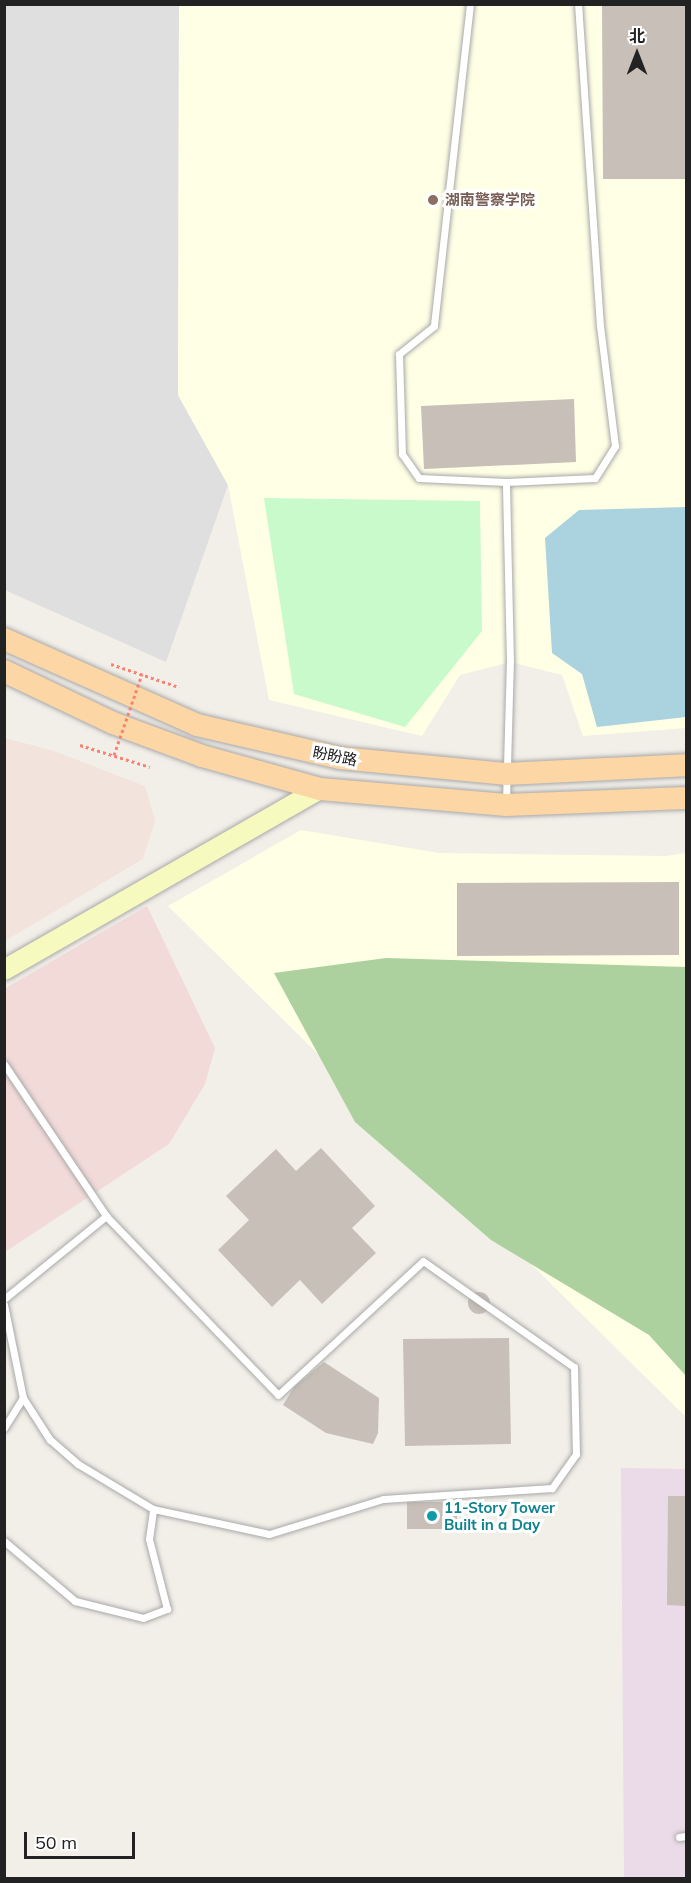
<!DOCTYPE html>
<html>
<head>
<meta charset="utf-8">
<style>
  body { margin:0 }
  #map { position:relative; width:691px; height:1883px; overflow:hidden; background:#f2efe9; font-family:Mulish,"Noto Sans SC",sans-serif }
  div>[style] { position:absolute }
  .residential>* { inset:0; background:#e0dfdf }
  .commercial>* { inset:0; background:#f2dad9 }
  .industrial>* { inset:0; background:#ebdbe8 }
  .education>* { inset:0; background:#ffffe5 }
  .military>* { inset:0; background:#f3e3dd }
  .forest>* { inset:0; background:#add19e }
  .park>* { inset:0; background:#c8facc }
  .water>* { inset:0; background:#aad3df }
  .building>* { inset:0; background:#c7bfb8 }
  .round { border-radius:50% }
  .path>* { height:3px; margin-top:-1.5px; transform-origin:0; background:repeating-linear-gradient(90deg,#fa8072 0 3px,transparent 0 6px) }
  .roads { filter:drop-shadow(0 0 2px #a9a9a9) drop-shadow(0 0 2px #a9a9a9) }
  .service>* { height:7px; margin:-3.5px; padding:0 3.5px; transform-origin:3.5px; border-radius:3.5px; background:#fff }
  .secondary>* { height:20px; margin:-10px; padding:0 10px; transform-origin:10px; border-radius:10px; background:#f7fabf }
  .primary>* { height:22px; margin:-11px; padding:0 11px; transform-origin:11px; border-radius:11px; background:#fcd6a4 }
  .path-bridge>* { height:3px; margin-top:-1.5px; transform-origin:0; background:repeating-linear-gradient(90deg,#fa8072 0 3px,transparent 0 6px) }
  .dots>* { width:16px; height:16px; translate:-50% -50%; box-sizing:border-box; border:3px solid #fff; border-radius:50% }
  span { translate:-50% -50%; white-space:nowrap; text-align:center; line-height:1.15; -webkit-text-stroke:6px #fff; paint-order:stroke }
  .education-label { font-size:15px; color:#785e54; font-weight:700 }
  .left { translate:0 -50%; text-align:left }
  .street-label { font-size:15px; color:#222 }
  .culture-label { font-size:15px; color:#0d838f; font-weight:700 }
  .frame { position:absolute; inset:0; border:6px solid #222; pointer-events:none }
  .north { position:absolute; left:607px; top:24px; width:60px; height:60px; -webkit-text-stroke:4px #fff; paint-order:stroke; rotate:0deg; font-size:16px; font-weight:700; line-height:24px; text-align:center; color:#222 }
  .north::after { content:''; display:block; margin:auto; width:21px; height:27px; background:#222; clip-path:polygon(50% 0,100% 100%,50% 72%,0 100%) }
  .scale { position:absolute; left:24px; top:1832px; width:111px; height:27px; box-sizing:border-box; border:3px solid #222; border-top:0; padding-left:8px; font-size:18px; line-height:21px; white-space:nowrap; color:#222; -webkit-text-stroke:4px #fff; paint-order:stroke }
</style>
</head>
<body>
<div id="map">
  <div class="residential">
    <i style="clip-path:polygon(5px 5px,179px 5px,178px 395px,228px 485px,166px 662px,5px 590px)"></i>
  </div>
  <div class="commercial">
    <i style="clip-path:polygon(147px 906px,215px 1048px,205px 1084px,169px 1144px,5px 1252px,4px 989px)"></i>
  </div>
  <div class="industrial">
    <i style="clip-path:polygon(621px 1468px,686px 1469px,686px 1878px,624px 1878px)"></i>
  </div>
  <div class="education">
    <i style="clip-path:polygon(179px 5px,686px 5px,686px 728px,583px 736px,562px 675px,510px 662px,460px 675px,422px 736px,269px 700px,228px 485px,178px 395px)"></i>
    <i style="clip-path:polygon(301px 830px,439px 853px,666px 856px,686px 853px,686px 1417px,168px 906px)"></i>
  </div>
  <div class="military">
    <i style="clip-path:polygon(5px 738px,54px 751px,145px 786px,155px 821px,143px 859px,5px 941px)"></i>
  </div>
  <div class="forest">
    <i style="clip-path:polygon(386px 958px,686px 967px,686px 1376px,649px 1335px,491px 1240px,355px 1122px,274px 973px)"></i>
  </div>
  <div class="park">
    <i style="clip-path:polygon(264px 498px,480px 501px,482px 631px,405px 727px,294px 694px)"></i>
  </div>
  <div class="water">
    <i style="clip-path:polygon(686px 507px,686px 717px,597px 727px,582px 674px,552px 653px,545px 538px,579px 510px)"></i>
  </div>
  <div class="building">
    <i style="clip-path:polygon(602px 4px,686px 4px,686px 179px,603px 179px)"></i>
    <i style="clip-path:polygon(574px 399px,576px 462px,424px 469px,421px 406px)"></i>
    <i style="clip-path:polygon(679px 882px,679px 955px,457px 956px,457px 883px)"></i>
    <i style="clip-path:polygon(321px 1148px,375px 1206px,352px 1228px,376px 1253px,322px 1304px,300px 1280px,272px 1307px,218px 1250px,249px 1220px,226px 1196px,276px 1149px,296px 1171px)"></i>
    <i class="round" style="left:468px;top:1292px;width:22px;height:22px"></i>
    <i style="clip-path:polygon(509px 1338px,511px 1444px,405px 1446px,403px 1339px)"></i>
    <i style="clip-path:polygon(324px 1362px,379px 1398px,378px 1433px,373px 1444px,326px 1433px,283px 1405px,294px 1387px)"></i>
    <i style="clip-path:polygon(668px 1496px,686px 1496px,686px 1606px,667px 1605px)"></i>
    <i style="clip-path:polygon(407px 1502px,457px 1502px,457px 1529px,407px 1529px)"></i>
  </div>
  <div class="path">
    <i style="left:111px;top:664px;width:72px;rotate:18.7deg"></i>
    <i style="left:80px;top:745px;width:73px;rotate:17.4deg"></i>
  </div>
  <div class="roads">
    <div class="service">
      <i style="left:470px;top:4px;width:324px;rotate:96.4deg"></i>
      <i style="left:434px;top:326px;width:45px;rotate:141.3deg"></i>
      <i style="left:399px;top:354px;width:100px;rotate:88.3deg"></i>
      <i style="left:402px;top:454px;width:29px;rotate:55deg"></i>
      <i style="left:419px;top:478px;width:87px;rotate:2.6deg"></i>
      <i style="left:506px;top:482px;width:89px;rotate:-2.6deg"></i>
      <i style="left:595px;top:478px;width:38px;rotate:-58deg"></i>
      <i style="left:615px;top:446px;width:121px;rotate:-97.1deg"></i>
      <i style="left:600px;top:326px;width:323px;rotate:-93.9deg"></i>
      <i style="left:506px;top:802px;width:140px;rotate:-88.4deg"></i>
      <i style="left:510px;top:662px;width:180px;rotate:-91.3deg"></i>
      <i style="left:4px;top:1064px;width:183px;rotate:56.1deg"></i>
      <i style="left:106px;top:1216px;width:248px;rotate:46.1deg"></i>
      <i style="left:278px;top:1395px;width:197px;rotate:-42.7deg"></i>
      <i style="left:423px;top:1261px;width:184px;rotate:35.1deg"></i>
      <i style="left:574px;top:1367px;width:87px;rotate:88.7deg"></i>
      <i style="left:576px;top:1454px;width:42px;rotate:125.2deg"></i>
      <i style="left:552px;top:1488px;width:169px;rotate:176.3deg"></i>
      <i style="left:383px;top:1499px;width:119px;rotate:162.9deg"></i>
      <i style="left:269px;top:1534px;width:119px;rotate:-167.8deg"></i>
      <i style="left:153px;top:1509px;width:87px;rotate:-149deg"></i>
      <i style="left:78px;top:1464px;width:37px;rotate:-139deg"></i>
      <i style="left:50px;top:1440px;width:50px;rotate:-122.7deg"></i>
      <i style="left:23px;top:1398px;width:95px;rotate:-101.5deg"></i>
      <i style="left:4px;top:1299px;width:132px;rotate:-39.1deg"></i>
      <i style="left:4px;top:1428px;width:36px;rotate:-58deg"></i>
      <i style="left:4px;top:1541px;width:93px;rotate:40.2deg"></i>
      <i style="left:75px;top:1601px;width:70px;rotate:14deg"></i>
      <i style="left:143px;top:1618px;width:26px;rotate:-21deg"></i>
      <i style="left:167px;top:1609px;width:72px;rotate:-104.4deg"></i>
      <i style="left:149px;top:1539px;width:30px;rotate:-82deg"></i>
      <i style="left:679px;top:1837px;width:7px;rotate:-8deg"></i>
    </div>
    <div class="secondary">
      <i style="left:4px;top:970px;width:364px;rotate:-29.8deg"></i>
    </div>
    <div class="primary">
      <i style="left:4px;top:639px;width:211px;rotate:24deg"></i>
      <i style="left:197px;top:725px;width:147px;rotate:13deg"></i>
      <i style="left:340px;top:758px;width:166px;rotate:5.5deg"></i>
      <i style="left:505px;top:774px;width:181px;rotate:-2.8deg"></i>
      <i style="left:4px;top:671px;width:121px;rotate:25.5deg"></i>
      <i style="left:113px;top:723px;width:95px;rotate:20.3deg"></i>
      <i style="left:202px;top:756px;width:123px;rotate:15.6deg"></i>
      <i style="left:320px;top:789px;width:187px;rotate:4.9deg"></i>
      <i style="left:506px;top:805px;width:180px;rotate:-2.2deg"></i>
    </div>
  </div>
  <div class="path-bridge">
    <i style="left:114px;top:755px;width:86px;rotate:-70.9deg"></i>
  </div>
  <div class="dots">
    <i style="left:433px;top:200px;background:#8d6e63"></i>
    <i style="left:432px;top:1516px;background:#0f9aa8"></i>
  </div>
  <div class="education-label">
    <span class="left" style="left:445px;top:200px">湖南警察学院</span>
  </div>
  <div class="street-label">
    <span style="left:335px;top:756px;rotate:11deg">盼盼路</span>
  </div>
  <div class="culture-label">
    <span class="left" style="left:444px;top:1516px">11-Story Tower<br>Built in a Day</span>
  </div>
  <div class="frame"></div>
  <div class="north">北</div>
  <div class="scale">50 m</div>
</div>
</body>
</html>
